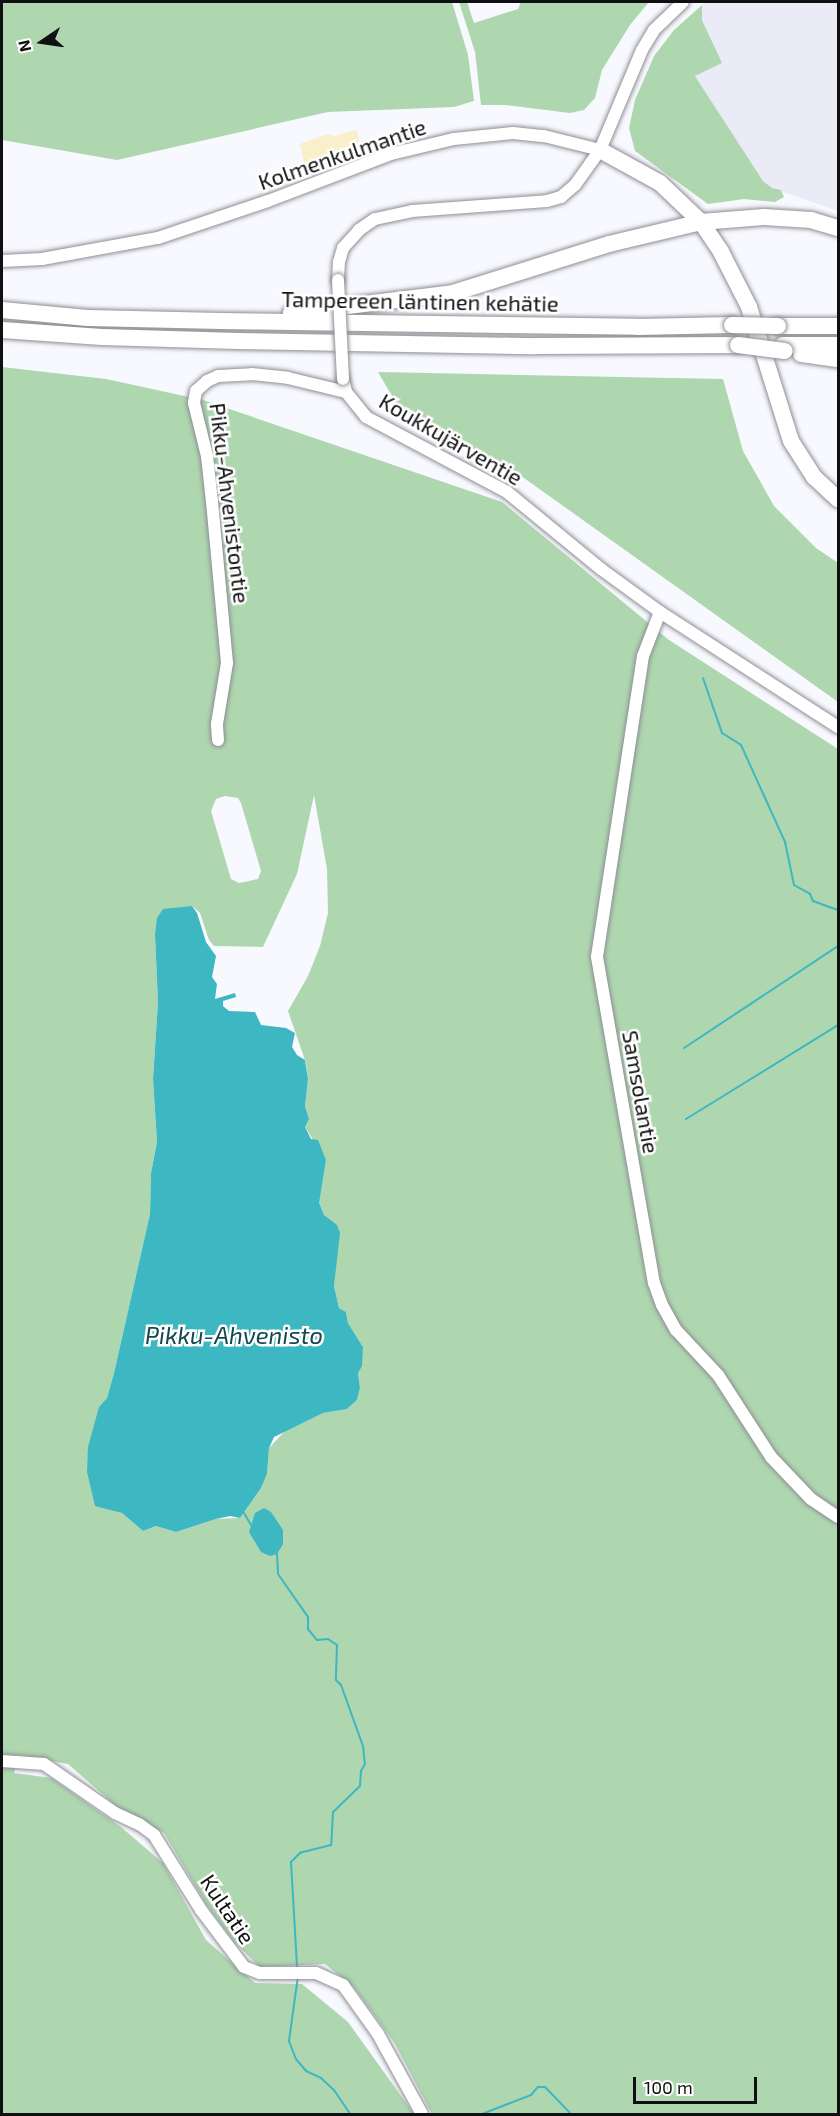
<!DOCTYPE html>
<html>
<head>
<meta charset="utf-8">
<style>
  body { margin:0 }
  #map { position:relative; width:840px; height:2116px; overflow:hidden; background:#f8f8ff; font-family:"Exo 2",sans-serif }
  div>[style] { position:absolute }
  .built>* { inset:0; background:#ebebf8 }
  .green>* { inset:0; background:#aed7b0 }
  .sand>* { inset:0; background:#f9efca }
  .water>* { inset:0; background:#3db7c2 }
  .stream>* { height:2px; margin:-1px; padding:0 1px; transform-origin:1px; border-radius:1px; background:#3db7c2 }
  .roads { filter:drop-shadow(0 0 2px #8e8e94) drop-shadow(0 0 2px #8e8e94) }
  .minor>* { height:12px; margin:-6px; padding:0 6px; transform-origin:6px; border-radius:6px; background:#fff }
  .highway>* { height:16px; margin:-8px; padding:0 8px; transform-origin:8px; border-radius:8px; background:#fff }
  .bridges { filter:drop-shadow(0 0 2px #8e8e94) drop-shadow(0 0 2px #8e8e94) }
  .minor-bridge>* { height:12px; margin:-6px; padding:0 6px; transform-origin:6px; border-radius:6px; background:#fff }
  .highway-bridge>* { height:16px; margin:-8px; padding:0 8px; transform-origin:8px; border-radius:8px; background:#fff }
  span { translate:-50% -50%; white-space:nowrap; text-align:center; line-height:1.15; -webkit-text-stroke:5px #fff; paint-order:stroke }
  .street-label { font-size:22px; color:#101012 }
  .water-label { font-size:24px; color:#13484d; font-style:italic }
  .frame { position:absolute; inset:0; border:3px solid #101012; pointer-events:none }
  .north { position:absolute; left:12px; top:12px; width:60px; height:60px; -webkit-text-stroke:4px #fff; paint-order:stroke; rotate:257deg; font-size:16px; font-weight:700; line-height:24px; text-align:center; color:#101012 }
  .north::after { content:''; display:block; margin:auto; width:21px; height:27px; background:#101012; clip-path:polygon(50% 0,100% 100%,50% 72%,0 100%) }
  .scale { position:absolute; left:633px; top:2077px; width:124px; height:27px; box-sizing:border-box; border:3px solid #101012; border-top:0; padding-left:8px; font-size:18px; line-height:21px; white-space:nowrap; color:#101012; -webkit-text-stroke:4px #fff; paint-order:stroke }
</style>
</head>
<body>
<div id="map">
  <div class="built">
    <i style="clip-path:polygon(706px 2px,838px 2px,838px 211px,772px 188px,763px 181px,695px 76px,721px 63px,702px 20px,702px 5px)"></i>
  </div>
  <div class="green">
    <i style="clip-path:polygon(2px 2px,452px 2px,468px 55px,474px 101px,454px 107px,328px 112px,117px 160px,2px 140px)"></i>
    <i style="clip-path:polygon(459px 2px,467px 2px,474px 23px,518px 9px,521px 2px,649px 2px,630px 25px,602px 70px,595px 98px,584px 110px,570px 113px,505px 105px,481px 105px,475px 52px)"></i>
    <i style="clip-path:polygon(702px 5px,702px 20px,722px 63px,695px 76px,763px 181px,772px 188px,781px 190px,784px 197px,775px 202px,744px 199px,708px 204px,635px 151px,629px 128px,635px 100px,654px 56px,674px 30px)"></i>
    <i style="clip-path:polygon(evenodd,2px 367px,106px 379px,203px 400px,502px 502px,669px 640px,838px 749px,838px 2114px,432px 2114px,394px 2042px,353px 1986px,325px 1964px,260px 1967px,234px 1942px,206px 1904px,164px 1833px,122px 1811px,68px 1764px,18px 1755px,14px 1773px,51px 1778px,121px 1827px,163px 1863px,206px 1940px,255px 1983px,302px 1984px,348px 2022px,414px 2114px,2px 2114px,2px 367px,314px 795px,327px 869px,328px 913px,320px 946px,308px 976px,288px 1011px,306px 1063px,308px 1079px,305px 1106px,309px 1119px,305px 1127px,326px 1160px,318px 1203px,324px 1215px,332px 1223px,336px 1260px,334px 1286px,339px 1308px,346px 1312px,348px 1323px,363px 1347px,358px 1373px,360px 1388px,357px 1400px,347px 1409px,323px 1413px,285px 1431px,269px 1448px,267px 1474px,261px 1488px,240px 1518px,216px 1519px,176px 1532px,156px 1526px,143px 1531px,122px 1513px,101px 1506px,99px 1407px,107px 1398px,114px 1373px,150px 1214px,151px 1173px,157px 1142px,153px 1079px,158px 1002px,155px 935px,192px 906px,200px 913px,209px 940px,214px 946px,263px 947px,297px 874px,314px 795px,2px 367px,225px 796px,238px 798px,241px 803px,261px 871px,258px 879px,239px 883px,231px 879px,211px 811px,216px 799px,225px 796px)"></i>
    <i style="clip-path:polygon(378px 372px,723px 379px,743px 451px,774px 506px,816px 548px,838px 563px,838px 702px,510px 468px,400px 410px)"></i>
  </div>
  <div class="sand">
    <i style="clip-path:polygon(357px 130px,360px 146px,305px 167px,300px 144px,327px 134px,334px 136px)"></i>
  </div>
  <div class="water">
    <i style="clip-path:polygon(192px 906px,197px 913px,206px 942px,216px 956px,212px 977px,217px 984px,215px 999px,235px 993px,236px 997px,223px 1001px,223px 1006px,229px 1011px,255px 1012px,261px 1025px,286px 1028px,295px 1033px,292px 1047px,297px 1055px,305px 1060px,308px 1079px,305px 1106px,309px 1119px,305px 1127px,311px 1139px,318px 1140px,326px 1160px,319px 1203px,324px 1215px,337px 1225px,340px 1233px,334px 1286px,339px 1308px,346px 1312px,348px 1323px,363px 1347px,362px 1366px,358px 1373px,360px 1388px,357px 1400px,347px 1409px,323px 1413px,274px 1437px,269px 1448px,267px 1474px,261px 1488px,240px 1518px,230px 1516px,216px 1519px,176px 1532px,156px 1526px,143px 1531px,122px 1513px,95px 1506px,87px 1472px,88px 1447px,99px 1407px,107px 1398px,114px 1373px,150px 1214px,151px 1173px,157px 1142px,153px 1079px,158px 1002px,155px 935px,157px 918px,163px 909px)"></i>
    <i style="clip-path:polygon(264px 1508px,271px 1512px,283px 1530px,283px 1544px,277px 1554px,270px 1556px,261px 1552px,249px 1532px,255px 1513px)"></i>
  </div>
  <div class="stream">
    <i style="left:703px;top:678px;width:58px;rotate:70.9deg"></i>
    <i style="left:722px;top:733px;width:22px;rotate:32deg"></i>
    <i style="left:741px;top:745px;width:107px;rotate:65.6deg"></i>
    <i style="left:785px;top:842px;width:44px;rotate:78.2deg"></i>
    <i style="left:794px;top:885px;width:18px;rotate:29deg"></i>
    <i style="left:810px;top:894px;width:8px;rotate:67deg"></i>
    <i style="left:813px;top:901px;width:27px;rotate:20deg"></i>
    <i style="left:684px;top:1048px;width:185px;rotate:-33.5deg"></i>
    <i style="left:686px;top:1119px;width:179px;rotate:-31.7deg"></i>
    <i style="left:244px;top:1513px;width:14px;rotate:60deg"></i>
    <i style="left:277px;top:1554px;width:20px;rotate:87deg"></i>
    <i style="left:278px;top:1574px;width:52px;rotate:55.1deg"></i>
    <i style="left:308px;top:1617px;width:12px;rotate:90deg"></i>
    <i style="left:308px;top:1629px;width:14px;rotate:51deg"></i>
    <i style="left:317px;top:1640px;width:11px;rotate:-5deg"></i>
    <i style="left:328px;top:1639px;width:11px;rotate:34deg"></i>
    <i style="left:337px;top:1645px;width:35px;rotate:92deg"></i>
    <i style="left:336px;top:1680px;width:7px;rotate:45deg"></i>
    <i style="left:341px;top:1685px;width:65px;rotate:70.2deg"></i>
    <i style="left:363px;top:1746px;width:18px;rotate:84deg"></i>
    <i style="left:365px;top:1764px;width:8px;rotate:120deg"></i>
    <i style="left:361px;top:1771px;width:15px;rotate:94deg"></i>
    <i style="left:360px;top:1786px;width:37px;rotate:136deg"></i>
    <i style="left:333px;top:1812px;width:33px;rotate:93deg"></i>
    <i style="left:331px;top:1845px;width:32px;rotate:166deg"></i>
    <i style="left:300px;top:1853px;width:13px;rotate:135deg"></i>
    <i style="left:291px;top:1862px;width:105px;rotate:86.7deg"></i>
    <i style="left:298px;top:1976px;width:66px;rotate:97.9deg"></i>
    <i style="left:289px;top:2041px;width:19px;rotate:69deg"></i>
    <i style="left:296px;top:2059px;width:16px;rotate:50deg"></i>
    <i style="left:306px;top:2071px;width:17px;rotate:25deg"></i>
    <i style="left:321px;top:2078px;width:18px;rotate:43deg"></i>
    <i style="left:334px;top:2090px;width:29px;rotate:56deg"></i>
    <i style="left:482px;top:2114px;width:53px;rotate:-21.2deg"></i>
    <i style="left:531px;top:2095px;width:11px;rotate:-49deg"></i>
    <i style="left:538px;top:2087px;width:7px"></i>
    <i style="left:545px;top:2087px;width:37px;rotate:46deg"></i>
  </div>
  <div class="roads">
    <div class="minor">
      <i style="left:2px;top:261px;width:40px;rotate:-2.9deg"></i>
      <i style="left:42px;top:259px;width:118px;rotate:-10.3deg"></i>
      <i style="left:158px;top:238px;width:116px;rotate:-18.6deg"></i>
      <i style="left:268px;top:201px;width:132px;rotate:-20.9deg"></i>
      <i style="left:391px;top:154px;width:65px;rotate:-13.4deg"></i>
      <i style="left:454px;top:139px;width:59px;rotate:-5.8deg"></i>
      <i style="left:513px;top:133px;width:31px;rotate:6deg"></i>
      <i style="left:544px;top:136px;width:58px;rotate:14deg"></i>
      <i style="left:338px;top:280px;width:18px;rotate:-87deg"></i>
      <i style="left:339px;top:262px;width:15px;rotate:-74deg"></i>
      <i style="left:343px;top:248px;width:24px;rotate:-48deg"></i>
      <i style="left:359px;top:230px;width:19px;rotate:-35deg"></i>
      <i style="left:375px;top:219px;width:38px;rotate:-12deg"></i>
      <i style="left:412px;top:211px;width:135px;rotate:-4.2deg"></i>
      <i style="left:547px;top:201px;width:15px;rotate:-16deg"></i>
      <i style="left:561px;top:197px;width:18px;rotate:-41deg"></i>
      <i style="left:575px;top:185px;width:43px;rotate:-54.5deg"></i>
      <i style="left:600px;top:150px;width:108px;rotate:-67.2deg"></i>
      <i style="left:642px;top:50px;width:23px;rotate:-59deg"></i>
      <i style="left:654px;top:30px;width:40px;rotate:-44deg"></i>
      <i style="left:343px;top:379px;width:13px;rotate:77deg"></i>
      <i style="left:346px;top:392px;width:32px;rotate:51deg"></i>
      <i style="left:366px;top:417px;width:160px;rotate:28deg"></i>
      <i style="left:507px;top:492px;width:122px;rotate:39.3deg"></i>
      <i style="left:601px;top:569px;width:73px;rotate:36.1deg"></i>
      <i style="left:660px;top:612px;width:212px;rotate:32.9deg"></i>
      <i style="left:660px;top:612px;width:47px;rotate:111.1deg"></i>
      <i style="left:643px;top:656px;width:304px;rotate:98.7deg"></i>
      <i style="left:597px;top:957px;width:331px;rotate:80.1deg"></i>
      <i style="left:654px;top:1283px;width:23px;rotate:70deg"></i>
      <i style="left:662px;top:1305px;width:29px;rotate:61deg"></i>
      <i style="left:676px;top:1330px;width:62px;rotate:47deg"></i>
      <i style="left:718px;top:1375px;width:98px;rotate:57.1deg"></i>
      <i style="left:771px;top:1457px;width:58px;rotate:46.4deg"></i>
      <i style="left:811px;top:1499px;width:32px;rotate:34deg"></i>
      <i style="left:218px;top:740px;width:16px;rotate:-94deg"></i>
      <i style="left:217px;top:724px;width:62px;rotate:-80.7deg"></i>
      <i style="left:227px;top:663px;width:162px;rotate:-95.3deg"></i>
      <i style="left:212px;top:502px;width:46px;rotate:-96.2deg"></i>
      <i style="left:207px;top:456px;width:55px;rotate:-103.8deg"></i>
      <i style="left:194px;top:403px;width:12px;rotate:-81deg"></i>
      <i style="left:196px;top:391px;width:15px;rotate:-42deg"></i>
      <i style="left:207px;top:381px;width:12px;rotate:-24deg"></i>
      <i style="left:218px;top:376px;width:34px;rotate:-3deg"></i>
      <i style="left:252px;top:374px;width:36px;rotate:6deg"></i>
      <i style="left:288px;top:378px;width:60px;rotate:13.6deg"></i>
      <i style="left:2px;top:1761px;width:42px;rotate:4.1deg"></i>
      <i style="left:44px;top:1764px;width:86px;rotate:34.6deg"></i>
      <i style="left:115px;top:1813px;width:26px;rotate:25deg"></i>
      <i style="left:139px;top:1824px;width:19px;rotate:36deg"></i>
      <i style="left:154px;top:1835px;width:89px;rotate:57.9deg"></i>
      <i style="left:201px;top:1910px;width:71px;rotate:53deg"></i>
      <i style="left:244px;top:1967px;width:17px;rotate:21deg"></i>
      <i style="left:260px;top:1973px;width:56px"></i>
      <i style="left:316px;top:1973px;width:30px;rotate:24deg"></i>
      <i style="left:343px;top:1985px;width:60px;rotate:54.5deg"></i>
      <i style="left:378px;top:2034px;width:91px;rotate:61.2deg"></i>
    </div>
    <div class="highway">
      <i style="left:600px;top:150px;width:68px;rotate:28.8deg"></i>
      <i style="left:660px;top:183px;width:57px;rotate:43.6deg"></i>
      <i style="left:701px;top:222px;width:36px;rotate:56deg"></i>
      <i style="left:721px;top:252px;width:62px;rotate:63deg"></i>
      <i style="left:749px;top:307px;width:140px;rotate:72.6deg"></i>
      <i style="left:791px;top:441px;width:43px;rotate:57.4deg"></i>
      <i style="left:814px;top:477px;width:33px;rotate:43deg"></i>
      <i style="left:2px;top:310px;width:86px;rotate:5.3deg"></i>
      <i style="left:88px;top:318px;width:133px;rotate:1.3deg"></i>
      <i style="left:221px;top:321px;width:417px;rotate:0.8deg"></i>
      <i style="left:638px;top:327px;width:94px;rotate:-1.2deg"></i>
      <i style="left:291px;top:313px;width:163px;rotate:-7deg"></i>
      <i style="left:453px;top:293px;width:164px;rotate:-17.4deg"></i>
      <i style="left:609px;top:244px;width:95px;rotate:-13.4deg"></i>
      <i style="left:701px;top:222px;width:63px;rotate:-4.5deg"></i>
      <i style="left:764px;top:217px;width:47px;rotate:3.7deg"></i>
      <i style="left:811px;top:220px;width:28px;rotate:17deg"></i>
      <i style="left:778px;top:326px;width:60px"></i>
      <i style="left:2px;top:330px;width:100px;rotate:4deg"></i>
      <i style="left:102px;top:337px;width:136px;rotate:1.7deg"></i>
      <i style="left:238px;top:341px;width:297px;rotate:1deg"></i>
      <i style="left:535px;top:346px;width:203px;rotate:-0.3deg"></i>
      <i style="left:783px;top:345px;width:55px"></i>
      <i style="left:801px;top:354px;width:37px;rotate:8deg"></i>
    </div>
  </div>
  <div class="bridges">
    <div class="minor-bridge">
      <i style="left:338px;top:280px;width:99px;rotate:87.1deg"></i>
    </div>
    <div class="highway-bridge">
      <i style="left:732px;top:325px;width:46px;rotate:1.2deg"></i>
      <i style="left:738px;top:345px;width:47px;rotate:7.3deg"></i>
    </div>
  </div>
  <div class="street-label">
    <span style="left:342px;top:154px;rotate:-19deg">Kolmenkulmantie</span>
    <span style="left:420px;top:301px;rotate:1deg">Tampereen läntinen kehätie</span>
    <span style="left:451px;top:439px;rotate:30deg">Koukkujärventie</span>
    <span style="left:230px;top:503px;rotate:83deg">Pikku-Ahvenistontie</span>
    <span style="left:641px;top:1092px;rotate:80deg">Samsolantie</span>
    <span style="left:228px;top:1909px;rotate:56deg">Kultatie</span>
  </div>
  <div class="water-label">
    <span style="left:234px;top:1335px">Pikku-Ahvenisto</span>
  </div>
  <div class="frame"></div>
  <div class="north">N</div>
  <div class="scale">100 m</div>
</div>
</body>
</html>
